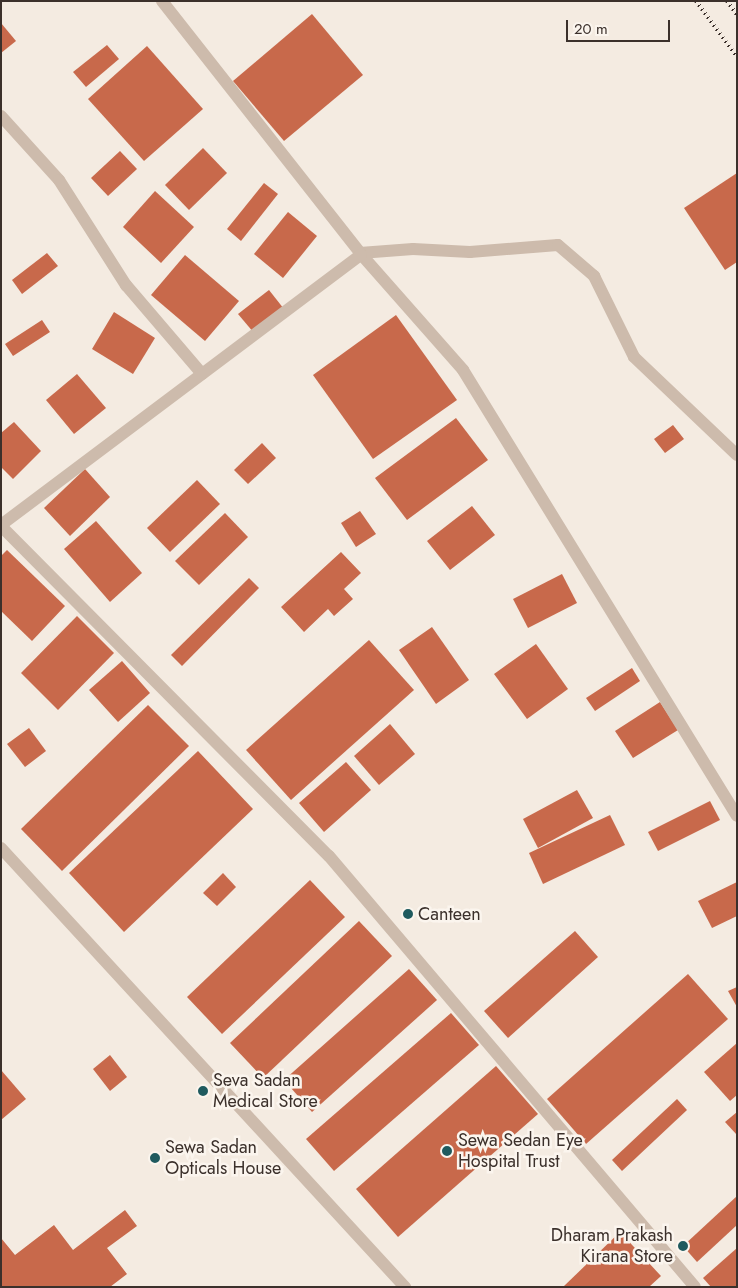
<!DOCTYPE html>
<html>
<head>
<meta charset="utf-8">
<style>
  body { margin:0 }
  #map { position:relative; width:738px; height:1288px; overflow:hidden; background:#f4ebe1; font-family:Jost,sans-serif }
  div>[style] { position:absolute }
  .building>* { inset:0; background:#c8694b }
  .service>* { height:12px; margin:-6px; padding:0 6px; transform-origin:6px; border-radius:6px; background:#cdbbac }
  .minor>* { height:12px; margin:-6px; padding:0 6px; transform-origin:6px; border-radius:6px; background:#cdbbac }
  .rail>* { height:4px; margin-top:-2px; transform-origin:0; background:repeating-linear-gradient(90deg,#3b302b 0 1px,transparent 0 5px) }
  .dots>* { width:14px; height:14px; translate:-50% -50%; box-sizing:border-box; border:2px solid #fbf5ee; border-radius:50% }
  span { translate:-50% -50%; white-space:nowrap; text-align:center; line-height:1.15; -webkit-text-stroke:5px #fbf5ee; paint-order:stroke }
  .poi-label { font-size:18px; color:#3b302b }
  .left { translate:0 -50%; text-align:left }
  .right { translate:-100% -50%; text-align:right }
  .frame { position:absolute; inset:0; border:2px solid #3b302b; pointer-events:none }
  .scale { position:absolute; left:566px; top:20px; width:104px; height:22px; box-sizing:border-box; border:2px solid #3b302b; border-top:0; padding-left:6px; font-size:15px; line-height:18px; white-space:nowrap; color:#3b302b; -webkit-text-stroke:4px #fbf5ee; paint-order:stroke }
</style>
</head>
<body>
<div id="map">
  <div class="building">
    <i style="clip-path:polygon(312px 14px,363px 75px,284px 141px,233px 81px)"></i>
    <i style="clip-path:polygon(1px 23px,16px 41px,1px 53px)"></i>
    <i style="clip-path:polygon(107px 45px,119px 59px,86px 87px,73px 72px)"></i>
    <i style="clip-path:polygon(147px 46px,203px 109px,144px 161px,88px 99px)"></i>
    <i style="clip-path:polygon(203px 148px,227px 173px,189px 210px,165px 185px)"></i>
    <i style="clip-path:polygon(120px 151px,137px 169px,108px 196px,91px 178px)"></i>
    <i style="clip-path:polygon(737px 173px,737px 262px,725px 270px,684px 208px)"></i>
    <i style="clip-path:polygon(264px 183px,278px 194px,241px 241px,227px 229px)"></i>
    <i style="clip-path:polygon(155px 191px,194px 227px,161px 263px,123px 227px)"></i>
    <i style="clip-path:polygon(288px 212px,317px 236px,283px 278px,254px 254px)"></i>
    <i style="clip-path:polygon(47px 253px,58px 266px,22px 294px,12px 280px)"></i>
    <i style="clip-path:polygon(185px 255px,239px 301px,205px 341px,151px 295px)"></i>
    <i style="clip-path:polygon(269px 290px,284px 309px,254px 333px,238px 314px)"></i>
    <i style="clip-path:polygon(114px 312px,155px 338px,133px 374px,92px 349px)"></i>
    <i style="clip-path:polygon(396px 315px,457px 400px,373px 459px,313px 375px)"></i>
    <i style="clip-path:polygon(42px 320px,50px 332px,13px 356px,5px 344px)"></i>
    <i style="clip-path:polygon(77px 374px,106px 408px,74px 434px,46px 400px)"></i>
    <i style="clip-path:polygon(456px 418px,488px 460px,407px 520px,375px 478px)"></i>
    <i style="clip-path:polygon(14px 422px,41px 451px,13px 479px,1px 467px,1px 433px)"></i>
    <i style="clip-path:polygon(673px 425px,684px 439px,665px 453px,654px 439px)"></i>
    <i style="clip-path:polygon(262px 443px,276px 458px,248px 484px,234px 470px)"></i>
    <i style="clip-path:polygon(85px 469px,110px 497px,70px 536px,44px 508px)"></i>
    <i style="clip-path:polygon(197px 480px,220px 504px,170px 552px,147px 528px)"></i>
    <i style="clip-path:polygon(472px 506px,495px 535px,450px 570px,427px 541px)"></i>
    <i style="clip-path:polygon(360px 511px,376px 534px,356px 547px,341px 523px)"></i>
    <i style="clip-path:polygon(225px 513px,248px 537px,199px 585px,175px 561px)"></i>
    <i style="clip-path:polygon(96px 521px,142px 573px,110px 602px,64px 549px)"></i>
    <i style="clip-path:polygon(7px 550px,65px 606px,32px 641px,1px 611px,1px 556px)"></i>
    <i style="clip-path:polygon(341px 552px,361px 573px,344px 589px,353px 599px,334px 616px,328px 609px,304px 632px,281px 607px)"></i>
    <i style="clip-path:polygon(562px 574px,577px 603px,528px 628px,513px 599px)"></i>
    <i style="clip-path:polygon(249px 578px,259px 588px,182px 666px,171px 655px)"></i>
    <i style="clip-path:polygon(77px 616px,114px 653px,58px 710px,21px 673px)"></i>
    <i style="clip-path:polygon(432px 627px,469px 680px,436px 704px,399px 650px)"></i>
    <i style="clip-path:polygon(369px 640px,414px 690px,291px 800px,246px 750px)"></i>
    <i style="clip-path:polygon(536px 644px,568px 689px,527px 719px,494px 674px)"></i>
    <i style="clip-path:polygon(122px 661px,150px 693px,118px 722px,89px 690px)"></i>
    <i style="clip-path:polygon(632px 668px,640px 681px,595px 711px,586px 698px)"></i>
    <i style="clip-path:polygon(660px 702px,678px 730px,633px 758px,615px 731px)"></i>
    <i style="clip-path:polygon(148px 705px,189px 746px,62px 871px,21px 829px)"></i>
    <i style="clip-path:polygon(390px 724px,415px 754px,379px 785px,354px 756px)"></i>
    <i style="clip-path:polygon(29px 728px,46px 751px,25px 767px,7px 744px)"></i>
    <i style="clip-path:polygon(198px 751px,253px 809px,124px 932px,69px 873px)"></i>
    <i style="clip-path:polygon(346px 762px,371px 790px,324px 832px,299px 803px)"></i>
    <i style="clip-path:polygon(577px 790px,593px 818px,538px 848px,523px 819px)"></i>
    <i style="clip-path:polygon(710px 801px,720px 820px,658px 851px,648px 832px)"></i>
    <i style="clip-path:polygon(610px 815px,625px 845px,543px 884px,529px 853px)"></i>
    <i style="clip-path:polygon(223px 873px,236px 887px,217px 906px,203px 893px)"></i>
    <i style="clip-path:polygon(310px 880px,345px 917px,222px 1034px,187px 997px)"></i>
    <i style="clip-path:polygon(737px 882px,737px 916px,712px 928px,698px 901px)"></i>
    <i style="clip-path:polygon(359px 921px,392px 956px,263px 1078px,230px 1043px)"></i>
    <i style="clip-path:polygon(575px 931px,598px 957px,508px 1038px,484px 1011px)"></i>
    <i style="clip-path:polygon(409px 969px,437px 1000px,312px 1112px,284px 1080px)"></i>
    <i style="clip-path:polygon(688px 974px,728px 1019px,586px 1144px,547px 1099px)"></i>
    <i style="clip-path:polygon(737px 987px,737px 1007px,728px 991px)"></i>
    <i style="clip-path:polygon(451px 1013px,479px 1045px,334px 1171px,306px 1139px)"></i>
    <i style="clip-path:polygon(737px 1043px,737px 1095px,730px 1101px,704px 1072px)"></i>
    <i style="clip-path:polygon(110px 1055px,127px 1077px,110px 1091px,93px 1069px)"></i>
    <i style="clip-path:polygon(496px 1066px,538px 1114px,398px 1237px,356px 1189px)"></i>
    <i style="clip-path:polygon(1px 1070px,26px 1099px,1px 1120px)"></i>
    <i style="clip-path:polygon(677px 1099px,687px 1110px,622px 1171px,612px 1160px)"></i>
    <i style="clip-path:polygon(737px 1112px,737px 1135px,725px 1122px)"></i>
    <i style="clip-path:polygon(737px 1196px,737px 1225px,697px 1262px,683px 1246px)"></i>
    <i style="clip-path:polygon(125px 1210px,137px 1226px,107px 1248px,127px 1274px,110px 1287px,1px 1287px,1px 1238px,15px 1255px,54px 1225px,73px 1250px)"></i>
    <i style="clip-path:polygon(620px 1232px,661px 1276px,649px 1287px,563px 1287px)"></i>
    <i style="clip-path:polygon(737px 1248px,737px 1287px,711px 1287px,703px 1278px)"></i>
  </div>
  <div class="service">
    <i style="left:360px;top:253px;width:53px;rotate:-4.3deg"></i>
    <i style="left:413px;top:249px;width:57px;rotate:3deg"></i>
    <i style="left:470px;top:252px;width:88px;rotate:-4.5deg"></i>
    <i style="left:558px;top:245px;width:48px;rotate:40.7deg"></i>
    <i style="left:594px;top:276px;width:90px;rotate:63.7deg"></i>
    <i style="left:634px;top:357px;width:142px;rotate:43.6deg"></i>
  </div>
  <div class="minor">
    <i style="left:162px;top:1px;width:320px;rotate:51.8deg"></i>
    <i style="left:360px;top:253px;width:156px;rotate:48.6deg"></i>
    <i style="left:463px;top:370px;width:523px;rotate:58.44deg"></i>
    <i style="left:1px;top:116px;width:86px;rotate:47.8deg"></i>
    <i style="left:59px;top:180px;width:125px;rotate:57.5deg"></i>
    <i style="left:126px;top:285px;width:117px;rotate:49.5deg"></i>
    <i style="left:1px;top:525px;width:450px;rotate:-36.9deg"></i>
    <i style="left:1px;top:526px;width:465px;rotate:45.2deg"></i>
    <i style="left:329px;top:856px;width:565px;rotate:49.66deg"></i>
    <i style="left:1px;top:848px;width:597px;rotate:47.38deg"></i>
  </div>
  <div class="rail">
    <i style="left:696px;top:1px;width:69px;rotate:53.8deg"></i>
    <i style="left:727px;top:1px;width:17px;rotate:54deg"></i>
  </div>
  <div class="dots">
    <i style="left:408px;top:914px;background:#1f5a5e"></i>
    <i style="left:203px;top:1091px;background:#1f5a5e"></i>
    <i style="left:447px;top:1151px;background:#1f5a5e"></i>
    <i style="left:155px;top:1158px;background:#1f5a5e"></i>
    <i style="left:683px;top:1246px;background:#1f5a5e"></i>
  </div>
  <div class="poi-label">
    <span class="left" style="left:418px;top:914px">Canteen</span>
    <span class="left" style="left:213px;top:1091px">Seva Sadan<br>Medical Store</span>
    <span class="left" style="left:458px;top:1151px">Sewa Sedan Eye<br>Hospital Trust</span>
    <span class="left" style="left:165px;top:1158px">Sewa Sadan<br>Opticals House</span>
    <span class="right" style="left:673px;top:1246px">Dharam Prakash<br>Kirana Store</span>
  </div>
  <div class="frame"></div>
  <div class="scale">20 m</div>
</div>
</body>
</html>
